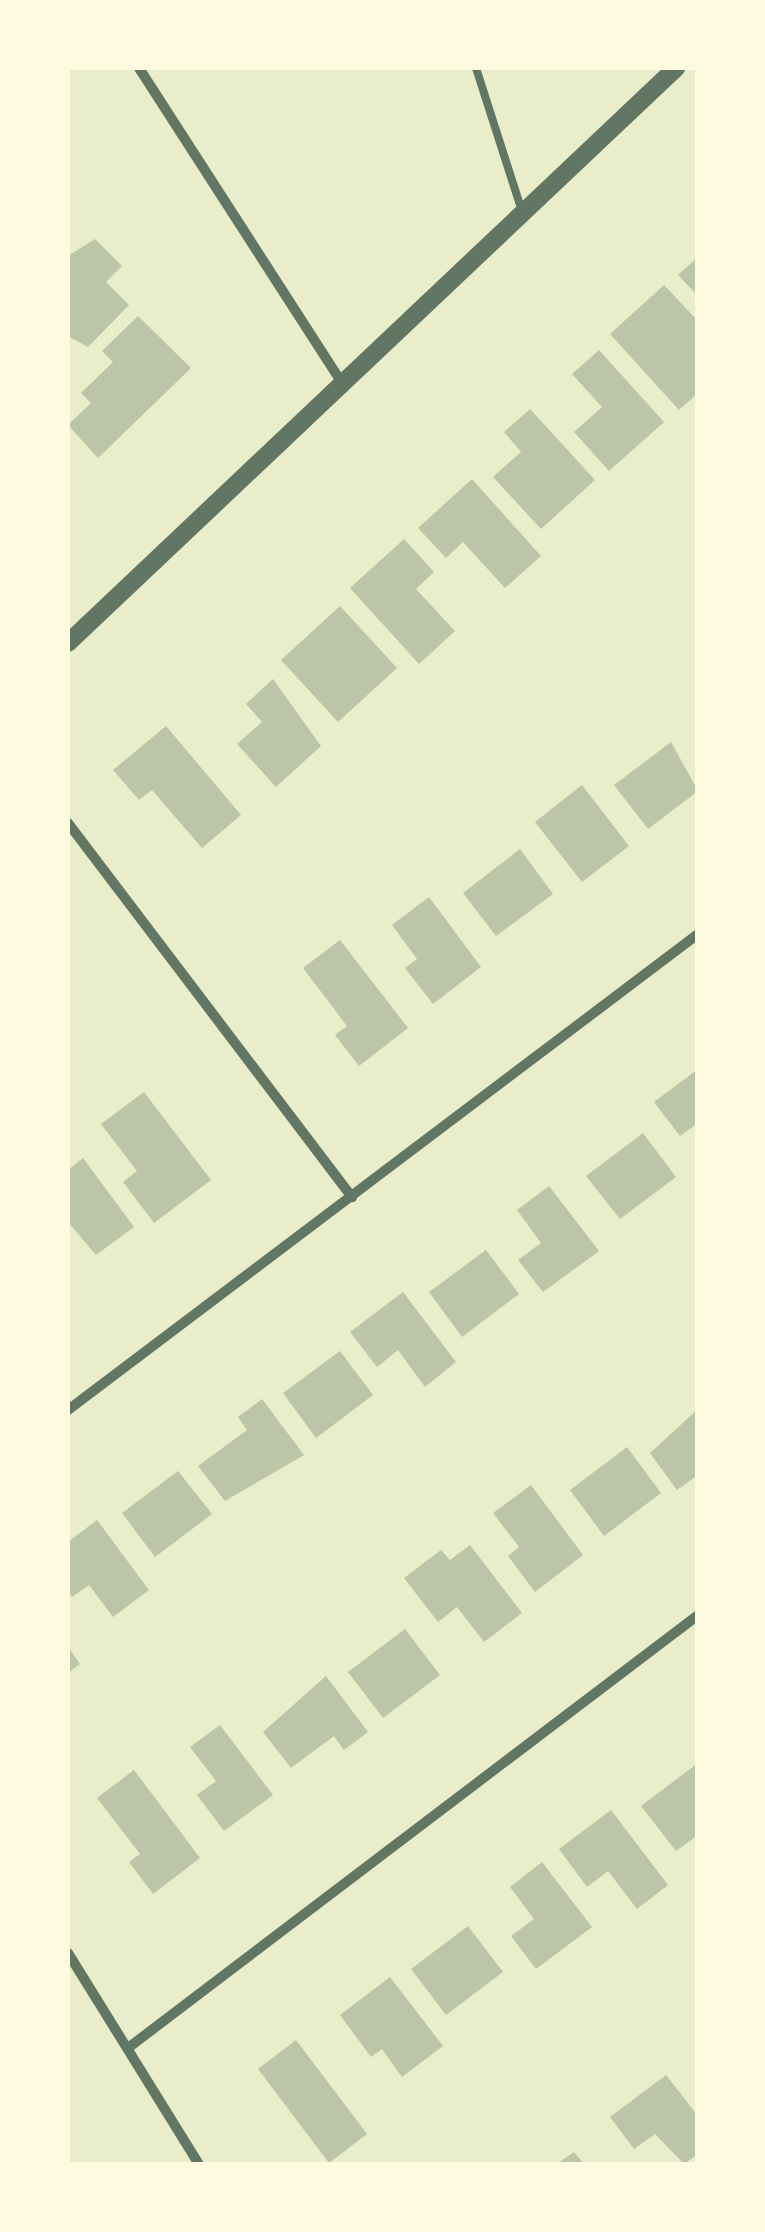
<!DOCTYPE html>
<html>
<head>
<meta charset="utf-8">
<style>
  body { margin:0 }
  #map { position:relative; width:765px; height:2232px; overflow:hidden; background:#e9edc9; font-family:Montserrat,sans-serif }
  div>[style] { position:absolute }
  .building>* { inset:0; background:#bcc5a7 }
  .service>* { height:8px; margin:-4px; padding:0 4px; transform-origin:4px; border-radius:4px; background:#617663 }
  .minor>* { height:10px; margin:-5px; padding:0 5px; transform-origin:5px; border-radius:5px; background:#617663 }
  .tertiary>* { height:18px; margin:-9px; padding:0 9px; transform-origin:9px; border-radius:9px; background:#617663 }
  span { translate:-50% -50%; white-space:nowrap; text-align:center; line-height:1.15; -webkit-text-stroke:8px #fefae0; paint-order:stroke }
  .frame { position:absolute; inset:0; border:70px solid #fefae0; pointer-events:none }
</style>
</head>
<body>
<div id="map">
  <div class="building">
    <i style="clip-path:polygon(95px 239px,122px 266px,106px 282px,129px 305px,88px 347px,68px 336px,68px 256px)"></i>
    <i style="clip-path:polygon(698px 257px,698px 296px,678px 275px)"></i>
    <i style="clip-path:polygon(664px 285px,698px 321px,698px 393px,679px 410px,610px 334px)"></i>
    <i style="clip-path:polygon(138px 316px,191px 368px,98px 458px,68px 425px,91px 403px,81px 393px,113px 362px,102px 351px)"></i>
    <i style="clip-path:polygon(599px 350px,664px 422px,609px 471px,574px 432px,602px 407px,572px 374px)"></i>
    <i style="clip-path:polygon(530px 409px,595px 480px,541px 529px,493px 477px,521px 452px,504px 432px)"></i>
    <i style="clip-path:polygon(472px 479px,541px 556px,505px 588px,463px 542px,446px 558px,418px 528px)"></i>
    <i style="clip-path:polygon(404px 539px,434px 572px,416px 589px,455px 631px,419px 664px,350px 588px)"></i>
    <i style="clip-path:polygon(340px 606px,397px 668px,338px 722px,281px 660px)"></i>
    <i style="clip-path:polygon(273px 679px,321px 746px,276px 787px,237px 744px,262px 722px,246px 704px)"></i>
    <i style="clip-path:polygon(166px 726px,241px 815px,202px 848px,152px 790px,139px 800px,113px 770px)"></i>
    <i style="clip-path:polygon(671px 742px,698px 791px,648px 829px,614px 785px)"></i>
    <i style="clip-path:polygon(582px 785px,629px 846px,582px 882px,535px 822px)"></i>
    <i style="clip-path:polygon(520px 849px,553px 894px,496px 936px,463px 893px)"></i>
    <i style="clip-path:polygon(429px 897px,481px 967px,433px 1004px,405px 968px,417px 959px,392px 925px)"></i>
    <i style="clip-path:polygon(340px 940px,408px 1028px,359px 1066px,335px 1035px,347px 1026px,303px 968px)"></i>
    <i style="clip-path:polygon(698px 1069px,698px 1123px,680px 1136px,654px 1102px)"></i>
    <i style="clip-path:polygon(144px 1092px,211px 1180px,154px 1223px,123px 1182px,137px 1171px,101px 1124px)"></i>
    <i style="clip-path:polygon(643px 1133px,676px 1177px,620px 1219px,586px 1176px)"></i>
    <i style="clip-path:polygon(83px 1158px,134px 1227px,96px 1255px,68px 1222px,68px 1170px)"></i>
    <i style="clip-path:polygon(549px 1186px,599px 1251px,543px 1292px,518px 1260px,541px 1243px,517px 1210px)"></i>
    <i style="clip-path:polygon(486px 1250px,519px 1294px,462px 1337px,429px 1292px)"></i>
    <i style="clip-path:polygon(403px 1292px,456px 1362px,425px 1387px,398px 1350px,377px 1367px,350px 1332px)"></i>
    <i style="clip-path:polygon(340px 1351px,373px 1395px,316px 1438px,283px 1393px)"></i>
    <i style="clip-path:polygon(262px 1399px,304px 1455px,225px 1501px,198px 1466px,247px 1430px,238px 1417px)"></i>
    <i style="clip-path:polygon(698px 1409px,698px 1475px,677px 1490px,650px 1453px)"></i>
    <i style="clip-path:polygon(627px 1447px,661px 1493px,604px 1536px,570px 1490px)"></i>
    <i style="clip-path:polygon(178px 1471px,212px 1514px,155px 1557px,122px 1513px)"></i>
    <i style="clip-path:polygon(531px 1485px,583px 1555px,535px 1592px,508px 1556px,519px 1547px,493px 1513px)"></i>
    <i style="clip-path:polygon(97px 1520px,149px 1590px,113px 1617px,89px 1585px,72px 1597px,68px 1591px,68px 1542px)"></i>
    <i style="clip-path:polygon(470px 1545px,522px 1613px,484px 1642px,457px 1607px,438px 1622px,404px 1578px,441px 1550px,450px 1560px)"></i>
    <i style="clip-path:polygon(405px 1629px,440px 1675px,383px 1718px,348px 1672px)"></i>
    <i style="clip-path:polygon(68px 1647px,80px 1664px,68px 1673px)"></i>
    <i style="clip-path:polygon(326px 1676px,368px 1732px,344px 1750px,334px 1736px,291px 1768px,263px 1732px)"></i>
    <i style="clip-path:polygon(220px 1725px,273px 1795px,224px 1831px,197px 1795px,216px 1781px,190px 1747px)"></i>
    <i style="clip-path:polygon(698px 1763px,698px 1835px,676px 1851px,641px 1806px)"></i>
    <i style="clip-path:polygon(134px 1770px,200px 1858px,153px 1894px,129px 1862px,140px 1854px,97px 1798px)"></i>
    <i style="clip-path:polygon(611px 1810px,668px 1885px,637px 1909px,608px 1871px,587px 1887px,559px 1849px)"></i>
    <i style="clip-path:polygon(542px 1862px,592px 1927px,536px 1969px,511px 1936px,534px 1919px,510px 1887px)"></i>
    <i style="clip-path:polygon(468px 1926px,503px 1972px,446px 2015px,411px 1969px)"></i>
    <i style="clip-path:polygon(390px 1977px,443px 2046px,402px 2077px,382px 2049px,371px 2057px,340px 2015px)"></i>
    <i style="clip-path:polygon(296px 2040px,367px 2134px,329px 2163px,258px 2069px)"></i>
    <i style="clip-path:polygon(666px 2075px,698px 2116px,698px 2154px,684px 2164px,655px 2134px,634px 2149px,610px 2117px)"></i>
    <i style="clip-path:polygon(574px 2152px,584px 2164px,557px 2164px)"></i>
  </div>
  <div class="service">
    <i style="left:476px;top:68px;width:150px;rotate:72.2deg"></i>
  </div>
  <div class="minor">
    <i style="left:139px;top:68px;width:377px;rotate:57.2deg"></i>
    <i style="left:68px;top:823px;width:470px;rotate:52.8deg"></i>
    <i style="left:68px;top:1410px;width:790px;rotate:-37.07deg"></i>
    <i style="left:68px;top:1953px;width:248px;rotate:58.2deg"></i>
    <i style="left:128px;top:2048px;width:716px;rotate:-37.22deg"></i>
  </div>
  <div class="tertiary">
    <i style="left:68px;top:643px;width:837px;rotate:-43.4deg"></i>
  </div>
  <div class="frame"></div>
</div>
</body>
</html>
